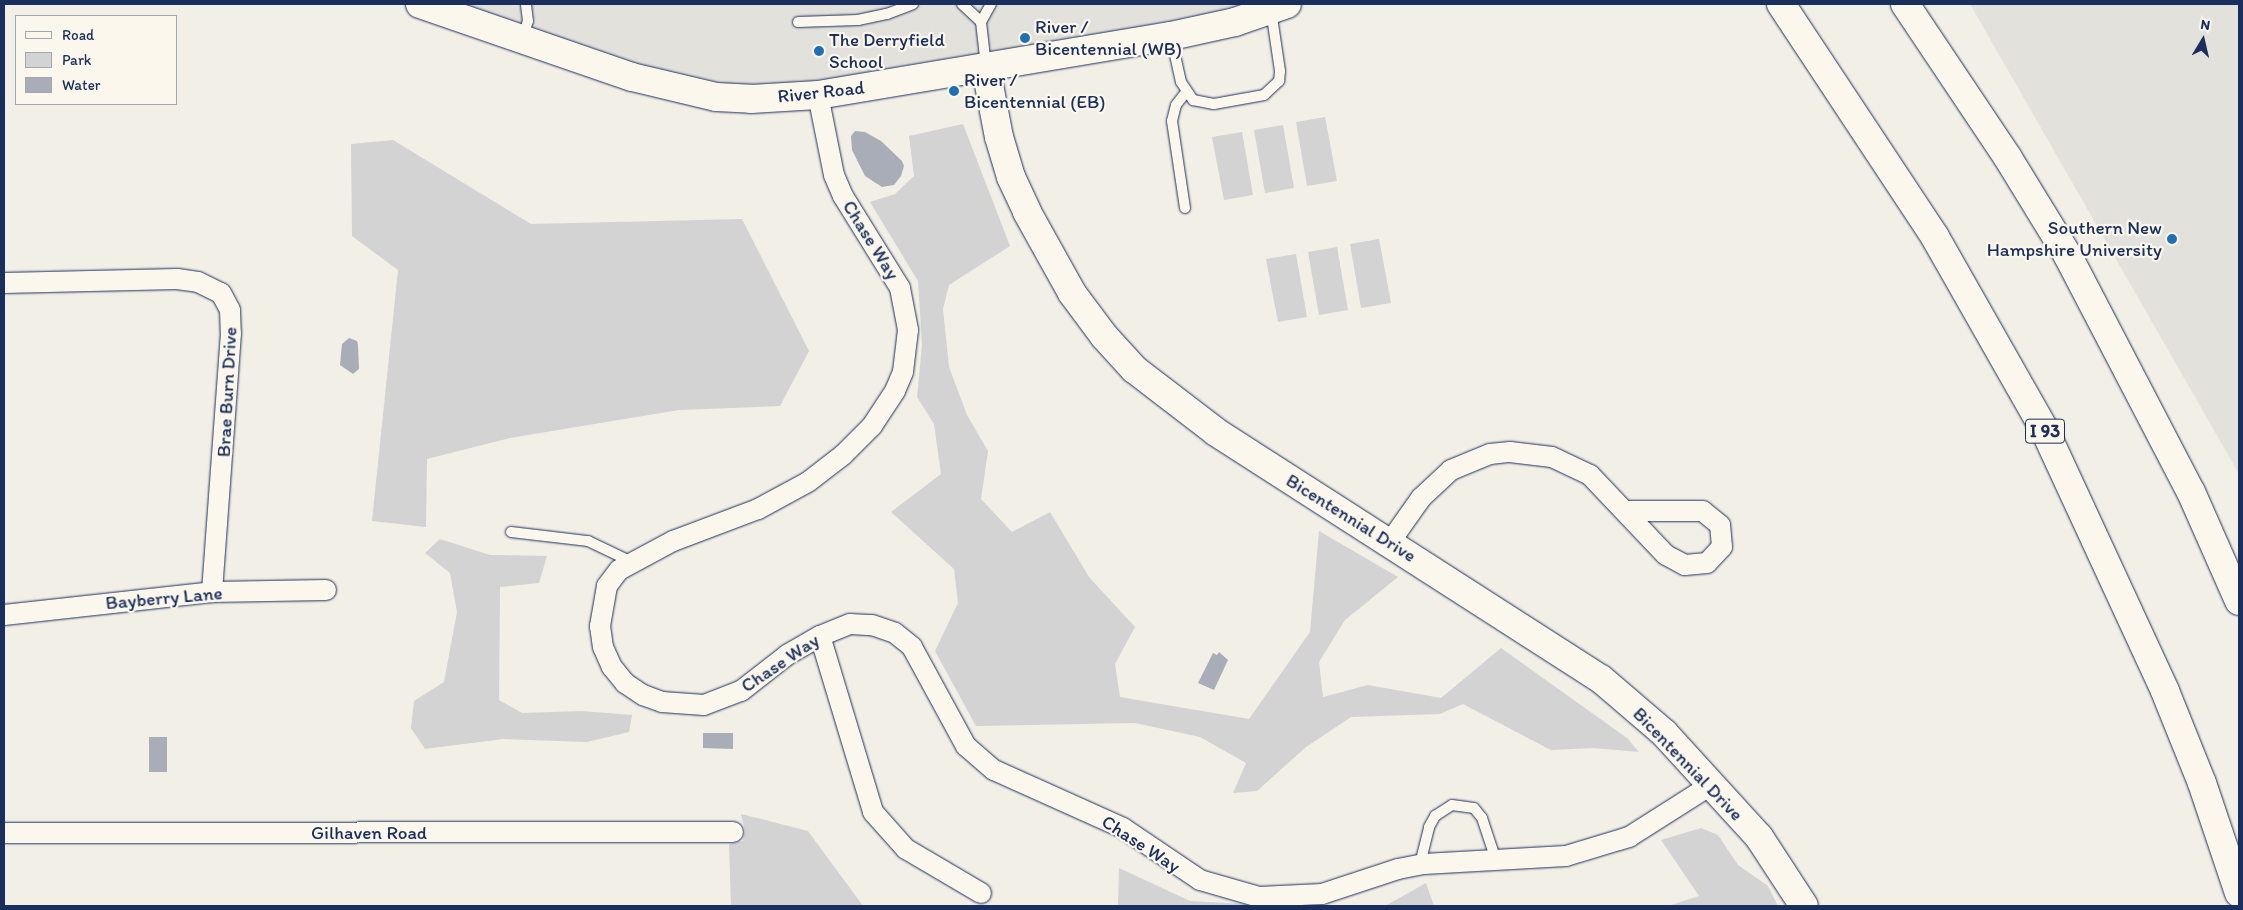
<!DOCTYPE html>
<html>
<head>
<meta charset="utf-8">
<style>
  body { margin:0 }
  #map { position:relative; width:2243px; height:910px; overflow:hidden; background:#f2efe6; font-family:Itim,sans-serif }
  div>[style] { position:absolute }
  .built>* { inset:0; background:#e2e1dc }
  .green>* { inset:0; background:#d2d3d2 }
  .water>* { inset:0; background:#a9adb7 }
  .roads { filter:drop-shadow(0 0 1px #1b2f5e) drop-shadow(0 0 1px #1b2f5e) }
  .lane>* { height:10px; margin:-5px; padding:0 5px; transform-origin:5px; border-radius:5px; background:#fbf7ec }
  .street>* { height:20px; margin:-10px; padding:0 10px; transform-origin:10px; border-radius:10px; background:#fbf7ec }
  .secondary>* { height:28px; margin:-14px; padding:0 14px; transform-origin:14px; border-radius:14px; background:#fbf7ec }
  .highway>* { height:28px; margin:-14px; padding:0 14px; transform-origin:14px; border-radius:14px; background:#fbf7ec }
  .dots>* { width:14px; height:14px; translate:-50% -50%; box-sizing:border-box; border:2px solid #fbf7ec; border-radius:50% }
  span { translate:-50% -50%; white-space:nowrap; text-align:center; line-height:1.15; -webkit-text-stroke:4.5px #fbf7ec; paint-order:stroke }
  .shield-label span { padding:1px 4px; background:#fbf7ec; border:1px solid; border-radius:4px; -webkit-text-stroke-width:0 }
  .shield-label { font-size:18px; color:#1b2f5e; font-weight:700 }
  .poi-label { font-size:19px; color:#1b2f5e }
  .left { translate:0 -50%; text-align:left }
  .right { translate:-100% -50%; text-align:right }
  .street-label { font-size:19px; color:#1b2f5e }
  .frame { position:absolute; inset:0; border:5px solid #1b2f5e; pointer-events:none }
  .legend { position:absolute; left:15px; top:15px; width:162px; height:90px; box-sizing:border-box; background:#fbf7ec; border:1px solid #a1a7b3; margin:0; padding:6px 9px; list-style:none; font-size:15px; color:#1b2f5e }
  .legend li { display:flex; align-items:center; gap:10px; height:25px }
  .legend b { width:25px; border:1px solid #a1a7b3 }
  .north { position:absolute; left:2178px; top:15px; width:50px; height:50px; -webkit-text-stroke:4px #fbf7ec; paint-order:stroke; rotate:9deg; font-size:14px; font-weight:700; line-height:20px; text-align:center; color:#1b2f5e }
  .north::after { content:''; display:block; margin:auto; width:18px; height:22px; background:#1b2f5e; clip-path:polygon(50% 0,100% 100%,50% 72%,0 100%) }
</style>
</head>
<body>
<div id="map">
  <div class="built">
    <i style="clip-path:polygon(420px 4px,1287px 4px,751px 99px)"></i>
    <i style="clip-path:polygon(1970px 4px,2239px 4px,2239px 474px)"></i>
  </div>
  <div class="green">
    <i style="clip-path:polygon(1325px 117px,1337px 181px,1307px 186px,1296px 122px)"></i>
    <i style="clip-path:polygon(963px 124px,1010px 246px,949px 285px,943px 309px,949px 367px,967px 415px,988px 451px,981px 499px,1012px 532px,1050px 512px,1089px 577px,1135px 627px,1115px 664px,1120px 697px,1249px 719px,1310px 632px,1319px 531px,1398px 577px,1345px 620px,1319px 662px,1323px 697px,1368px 685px,1441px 698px,1501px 648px,1627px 738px,1639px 752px,1594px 748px,1551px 750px,1463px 704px,1440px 714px,1351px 717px,1306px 747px,1257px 791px,1233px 793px,1246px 763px,1200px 737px,1135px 723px,976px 726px,935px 651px,958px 603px,954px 569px,891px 512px,941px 474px,934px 424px,917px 397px,922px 345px,918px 281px,870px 202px,895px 194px,914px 176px,909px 136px)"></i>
    <i style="clip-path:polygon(1283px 125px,1294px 188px,1265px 193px,1254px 130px)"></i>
    <i style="clip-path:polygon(1242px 132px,1253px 195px,1224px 200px,1212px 137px)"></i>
    <i style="clip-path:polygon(393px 140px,531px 224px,742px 219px,809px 351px,780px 406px,679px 410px,510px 438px,427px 459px,426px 527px,372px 521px,398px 270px,352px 236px,351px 144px)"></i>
    <i style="clip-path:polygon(1379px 239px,1391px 303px,1361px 308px,1350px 244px)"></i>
    <i style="clip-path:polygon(1337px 247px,1348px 310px,1319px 315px,1308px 252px)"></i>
    <i style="clip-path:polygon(1296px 254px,1307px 317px,1278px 322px,1266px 259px)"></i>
    <i style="clip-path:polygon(440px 539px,490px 555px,547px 556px,539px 583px,500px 587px,499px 700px,522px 713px,582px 711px,632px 715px,629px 732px,587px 742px,503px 739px,425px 749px,411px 728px,414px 701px,444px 682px,457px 612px,450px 573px,425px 553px)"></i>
    <i style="clip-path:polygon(741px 814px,808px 831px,863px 906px,731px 906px,729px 844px,743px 841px,745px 831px)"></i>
    <i style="clip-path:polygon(1701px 828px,1718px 835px,1738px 865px,1768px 886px,1778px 906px,1668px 906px,1699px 896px,1661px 840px)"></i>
    <i style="clip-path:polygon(1119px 868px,1190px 901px,1280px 906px,1118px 906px)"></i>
    <i style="clip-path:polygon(1426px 883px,1434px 906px,1385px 906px)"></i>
  </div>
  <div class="water">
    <i style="clip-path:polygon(855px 131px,865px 132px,881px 141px,902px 161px,904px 166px,901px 176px,894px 185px,882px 187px,865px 176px,852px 150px,851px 136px)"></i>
    <i style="clip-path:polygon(349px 338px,357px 341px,358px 345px,359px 369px,353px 374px,340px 365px,342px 344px)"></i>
    <i style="clip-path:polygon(1219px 652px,1228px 660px,1214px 690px,1198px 683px,1213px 653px,1217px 655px)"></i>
    <i style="clip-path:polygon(703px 733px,733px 733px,733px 749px,703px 748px)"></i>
    <i style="clip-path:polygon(149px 737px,167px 737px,167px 772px,149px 772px)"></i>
  </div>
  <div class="roads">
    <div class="lane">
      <i style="left:962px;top:4px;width:26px;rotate:43deg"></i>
      <i style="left:798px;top:22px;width:60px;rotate:-1.9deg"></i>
      <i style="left:858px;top:20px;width:30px;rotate:-12deg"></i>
      <i style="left:887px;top:14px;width:28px;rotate:-21deg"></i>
      <i style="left:1171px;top:37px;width:46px;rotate:77.5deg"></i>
      <i style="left:1181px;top:82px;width:22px;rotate:56deg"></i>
      <i style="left:1193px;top:100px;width:21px;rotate:11deg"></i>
      <i style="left:1214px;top:104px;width:51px;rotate:-10.2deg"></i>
      <i style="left:1264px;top:95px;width:21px;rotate:-43deg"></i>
      <i style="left:1279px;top:81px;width:10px;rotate:-84deg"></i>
      <i style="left:1280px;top:71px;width:62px;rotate:-98.4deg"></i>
      <i style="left:522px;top:39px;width:19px;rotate:-72deg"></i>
      <i style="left:528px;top:21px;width:17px;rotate:-97deg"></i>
      <i style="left:986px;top:66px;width:44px;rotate:-96.5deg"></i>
      <i style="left:981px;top:22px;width:21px;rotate:-61deg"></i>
      <i style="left:1185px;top:208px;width:88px;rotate:-98.5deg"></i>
      <i style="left:1172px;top:121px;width:16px;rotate:-76deg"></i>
      <i style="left:1176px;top:105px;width:16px;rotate:-52deg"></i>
      <i style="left:511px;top:532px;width:78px;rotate:6.7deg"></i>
      <i style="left:588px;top:541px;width:47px;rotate:25.5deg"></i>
      <i style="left:1420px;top:864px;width:38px;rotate:-76deg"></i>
      <i style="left:1429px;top:827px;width:13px;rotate:-61deg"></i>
      <i style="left:1435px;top:816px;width:20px;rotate:-33deg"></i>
      <i style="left:1452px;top:805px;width:22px;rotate:8deg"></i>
      <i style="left:1474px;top:808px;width:13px;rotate:51deg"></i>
      <i style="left:1482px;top:818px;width:44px;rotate:71.6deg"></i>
    </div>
    <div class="street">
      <i style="left:818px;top:95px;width:82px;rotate:78.7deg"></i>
      <i style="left:834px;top:175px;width:23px;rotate:67deg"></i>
      <i style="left:843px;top:196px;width:108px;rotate:58.2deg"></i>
      <i style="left:900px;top:288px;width:43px;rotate:79.2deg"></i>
      <i style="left:908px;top:330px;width:42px;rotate:96.8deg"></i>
      <i style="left:903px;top:372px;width:21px;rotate:113deg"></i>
      <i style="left:895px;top:391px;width:42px;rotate:123.3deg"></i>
      <i style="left:872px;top:426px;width:41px;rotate:135deg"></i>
      <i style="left:843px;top:455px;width:44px;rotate:142.4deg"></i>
      <i style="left:808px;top:482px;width:57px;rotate:151.6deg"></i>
      <i style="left:758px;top:509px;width:91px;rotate:159.4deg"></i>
      <i style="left:673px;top:541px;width:61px;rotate:151.8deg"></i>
      <i style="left:619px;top:570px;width:20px;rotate:127deg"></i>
      <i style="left:607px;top:586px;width:41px;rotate:99.9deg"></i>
      <i style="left:600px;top:626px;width:21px;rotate:82deg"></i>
      <i style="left:603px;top:647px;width:22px;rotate:66deg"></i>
      <i style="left:612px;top:667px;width:21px;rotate:51deg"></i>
      <i style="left:625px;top:683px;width:22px;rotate:34deg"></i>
      <i style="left:643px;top:695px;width:20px;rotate:20deg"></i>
      <i style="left:662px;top:702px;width:42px;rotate:4.1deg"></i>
      <i style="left:704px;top:705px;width:40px;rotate:-21deg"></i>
      <i style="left:741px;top:691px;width:58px;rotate:-38deg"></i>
      <i style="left:787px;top:655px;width:38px;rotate:-30deg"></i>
      <i style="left:820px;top:636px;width:32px;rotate:-22deg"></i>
      <i style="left:850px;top:624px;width:22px;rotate:3deg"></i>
      <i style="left:872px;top:625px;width:24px;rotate:19deg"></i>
      <i style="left:895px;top:633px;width:22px;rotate:39deg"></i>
      <i style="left:912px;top:647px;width:113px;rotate:61.4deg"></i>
      <i style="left:966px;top:746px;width:37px;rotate:41deg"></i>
      <i style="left:994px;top:770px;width:141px;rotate:24.2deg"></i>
      <i style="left:1123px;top:828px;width:93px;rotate:34deg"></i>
      <i style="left:1200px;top:880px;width:61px;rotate:16.1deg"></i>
      <i style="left:1259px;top:897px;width:63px;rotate:-2.7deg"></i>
      <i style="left:1322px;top:894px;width:80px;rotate:-18.2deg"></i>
      <i style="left:1398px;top:869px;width:26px;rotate:-11deg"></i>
      <i style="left:1424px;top:864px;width:142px;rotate:-3.2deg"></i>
      <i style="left:1566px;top:856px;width:66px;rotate:-16.8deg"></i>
      <i style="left:1629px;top:837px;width:97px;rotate:-32.4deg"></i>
      <i style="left:4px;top:283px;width:173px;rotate:-1.3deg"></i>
      <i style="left:177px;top:279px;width:21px;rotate:8deg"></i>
      <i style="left:198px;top:282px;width:25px;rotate:26deg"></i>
      <i style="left:221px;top:293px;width:19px;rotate:62deg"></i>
      <i style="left:230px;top:310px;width:23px;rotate:88deg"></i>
      <i style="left:231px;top:333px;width:260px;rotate:94.2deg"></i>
      <i style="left:1390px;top:542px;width:54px;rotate:-54.8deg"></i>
      <i style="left:1421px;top:498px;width:41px;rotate:-43deg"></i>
      <i style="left:1451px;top:470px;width:42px;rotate:-22.3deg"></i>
      <i style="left:1490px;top:454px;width:20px;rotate:-6deg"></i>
      <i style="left:1510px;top:452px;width:42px;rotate:6.8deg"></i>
      <i style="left:1552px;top:457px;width:42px;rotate:25.3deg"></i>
      <i style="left:1590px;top:475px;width:110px;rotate:46.5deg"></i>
      <i style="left:1666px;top:555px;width:21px;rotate:28deg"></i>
      <i style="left:1685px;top:565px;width:22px;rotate:-5deg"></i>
      <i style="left:1707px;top:563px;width:22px;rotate:-47deg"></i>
      <i style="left:1722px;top:547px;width:22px;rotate:-95deg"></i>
      <i style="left:1720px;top:525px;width:22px;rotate:-141deg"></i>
      <i style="left:1703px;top:511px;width:76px;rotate:180deg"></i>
      <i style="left:4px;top:615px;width:209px;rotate:-6.3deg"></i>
      <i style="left:212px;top:592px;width:114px;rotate:-1deg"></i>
      <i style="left:820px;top:636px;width:184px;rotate:73.2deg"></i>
      <i style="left:873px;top:812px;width:50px;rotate:48.3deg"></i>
      <i style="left:906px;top:849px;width:87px;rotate:30.4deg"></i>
      <i style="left:4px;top:833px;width:729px;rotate:-0.08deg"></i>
    </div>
    <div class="secondary">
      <i style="left:420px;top:4px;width:224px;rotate:19deg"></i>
      <i style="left:632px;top:77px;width:86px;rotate:13.4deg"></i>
      <i style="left:716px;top:97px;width:35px;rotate:3deg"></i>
      <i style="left:751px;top:99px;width:67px;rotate:-3.4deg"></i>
      <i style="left:818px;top:95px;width:358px;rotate:-9.5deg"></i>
      <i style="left:1171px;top:36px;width:66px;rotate:-12.3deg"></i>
      <i style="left:1235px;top:22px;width:55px;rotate:-19.1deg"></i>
      <i style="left:986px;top:69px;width:69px;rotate:79.2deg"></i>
      <i style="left:999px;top:137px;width:42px;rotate:73.3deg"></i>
      <i style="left:1011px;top:177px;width:38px;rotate:65deg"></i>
      <i style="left:1027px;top:212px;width:93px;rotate:60.9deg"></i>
      <i style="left:1072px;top:293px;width:54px;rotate:53.3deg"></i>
      <i style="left:1104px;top:336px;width:45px;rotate:47.7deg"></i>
      <i style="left:1134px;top:369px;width:103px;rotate:37.5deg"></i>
      <i style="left:1216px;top:432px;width:457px;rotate:32.7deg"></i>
      <i style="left:1601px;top:679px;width:83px;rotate:40.6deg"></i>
      <i style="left:1664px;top:733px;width:141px;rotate:47.6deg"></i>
      <i style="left:1759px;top:837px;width:82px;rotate:56.9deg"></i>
    </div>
    <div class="highway">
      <i style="left:1781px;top:4px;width:279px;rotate:56.5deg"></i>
      <i style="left:1935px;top:237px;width:223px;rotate:60.4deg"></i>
      <i style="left:2045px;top:431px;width:286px;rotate:65.2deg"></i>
      <i style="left:2165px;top:691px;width:99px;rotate:68.1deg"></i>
      <i style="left:2202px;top:783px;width:116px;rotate:71.4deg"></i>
      <i style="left:1905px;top:4px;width:185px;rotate:56.2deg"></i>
      <i style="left:2008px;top:158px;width:115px;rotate:58.5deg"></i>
      <i style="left:2068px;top:256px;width:266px;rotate:62.5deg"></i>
      <i style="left:2191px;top:492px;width:119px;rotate:66.2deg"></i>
    </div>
  </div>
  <div class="dots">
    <i style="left:1025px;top:38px;background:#1f6fb2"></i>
    <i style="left:819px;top:51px;background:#1f6fb2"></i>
    <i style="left:954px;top:91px;background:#1f6fb2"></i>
    <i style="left:2172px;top:239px;background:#1f6fb2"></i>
  </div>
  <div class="shield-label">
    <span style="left:2045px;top:431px">I 93</span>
  </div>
  <div class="poi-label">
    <span class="left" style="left:1035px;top:38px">River /<br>Bicentennial (WB)</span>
    <span class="left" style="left:829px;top:51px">The Derryfield<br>School</span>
    <span class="left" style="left:964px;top:91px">River /<br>Bicentennial (EB)</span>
    <span class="right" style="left:2162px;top:239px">Southern New<br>Hampshire University</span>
  </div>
  <div class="street-label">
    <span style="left:821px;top:92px;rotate:-6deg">River Road</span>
    <span style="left:871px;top:240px;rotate:58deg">Chase Way</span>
    <span style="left:227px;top:392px;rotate:-87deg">Brae Burn Drive</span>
    <span style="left:1351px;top:518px;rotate:32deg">Bicentennial Drive</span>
    <span style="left:164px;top:598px;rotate:-5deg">Bayberry Lane</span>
    <span style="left:780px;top:663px;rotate:-34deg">Chase Way</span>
    <span style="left:1688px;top:764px;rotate:46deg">Bicentennial Drive</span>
    <span style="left:369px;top:833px">Gilhaven Road</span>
    <span style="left:1141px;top:844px;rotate:33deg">Chase Way</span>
  </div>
  <div class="frame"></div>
  <ul class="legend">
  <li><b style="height:6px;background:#fbf7ec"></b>Road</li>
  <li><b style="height:14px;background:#d2d3d2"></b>Park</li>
  <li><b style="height:14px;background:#a9adb7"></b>Water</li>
  </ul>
  <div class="north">N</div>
</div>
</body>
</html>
